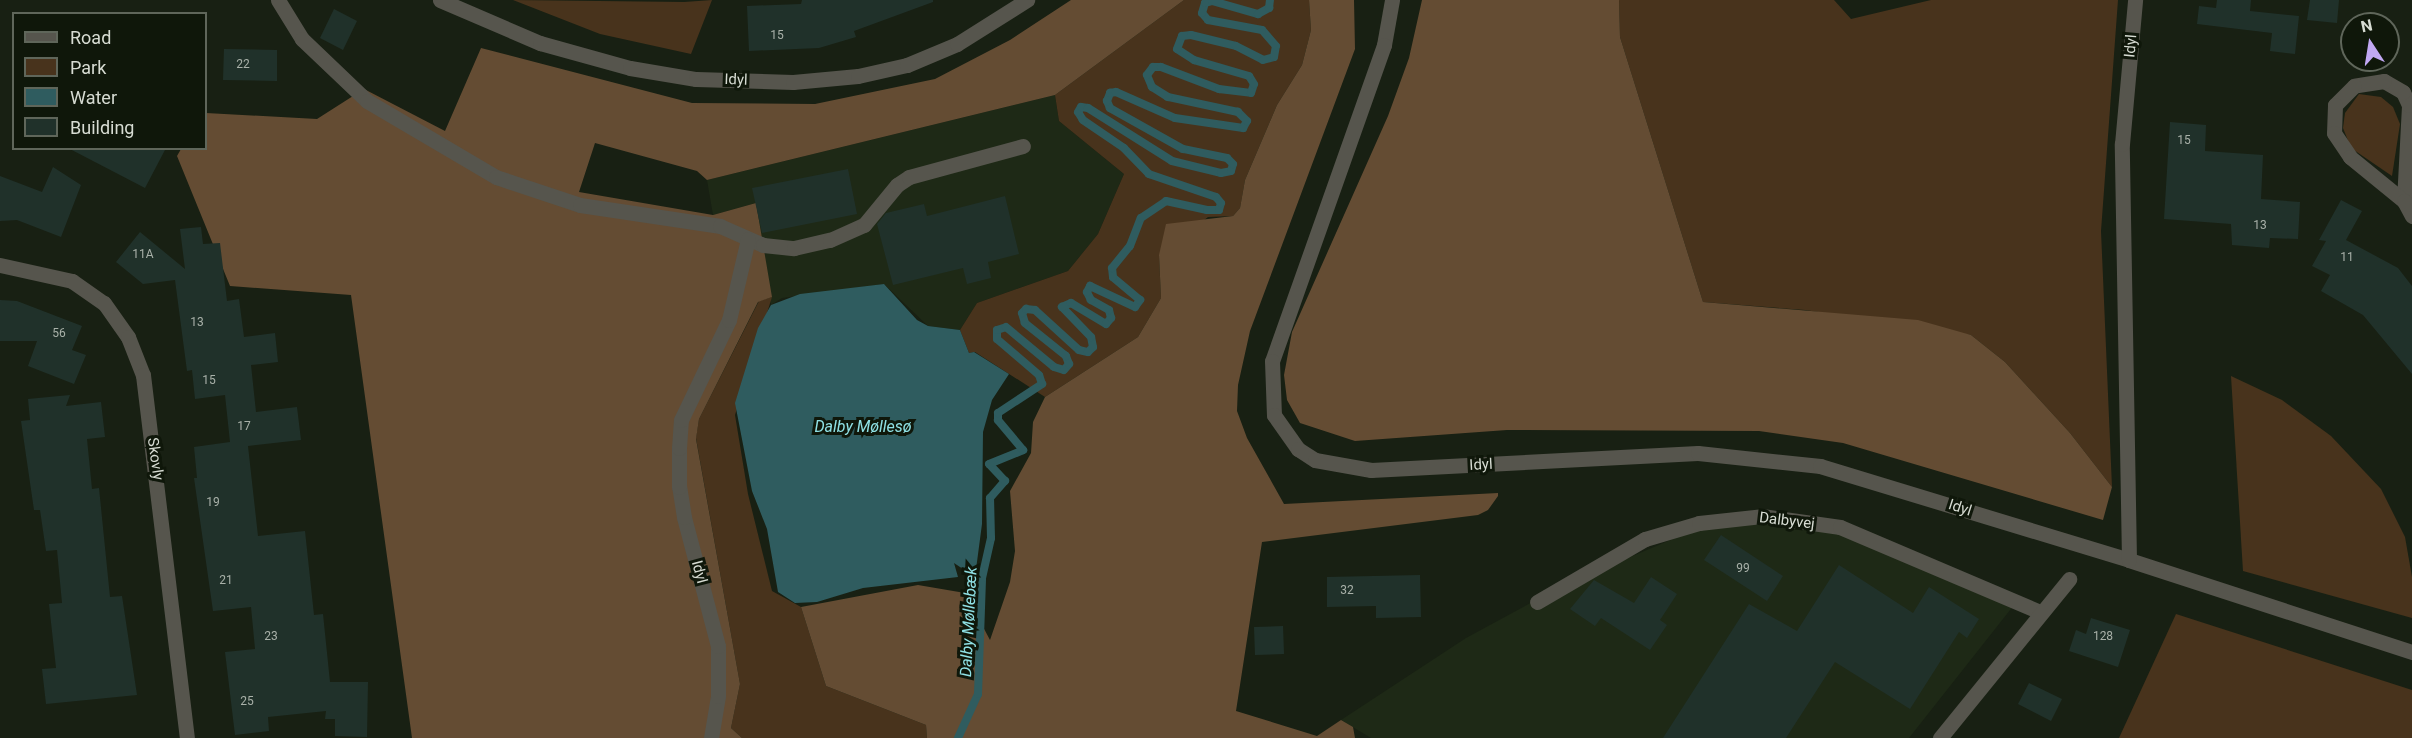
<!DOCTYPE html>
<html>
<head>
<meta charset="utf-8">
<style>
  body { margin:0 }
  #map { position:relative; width:2412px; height:738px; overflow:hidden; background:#182013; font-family:Roboto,sans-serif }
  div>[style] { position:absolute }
  .built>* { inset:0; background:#1e2916 }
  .green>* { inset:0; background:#48331c }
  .forest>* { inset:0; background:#644c33 }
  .water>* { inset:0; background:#2f5c5f }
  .stream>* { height:8px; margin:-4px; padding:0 4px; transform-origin:4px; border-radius:4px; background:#2f5c5f }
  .building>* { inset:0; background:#20312a }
  .minor>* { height:15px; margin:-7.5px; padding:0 7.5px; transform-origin:7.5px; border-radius:7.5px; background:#56554d }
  span { translate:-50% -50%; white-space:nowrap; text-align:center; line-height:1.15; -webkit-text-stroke:6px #0f170a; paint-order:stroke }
  .number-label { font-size:12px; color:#a9b1a9 }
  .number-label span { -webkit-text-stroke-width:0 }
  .street-label { font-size:15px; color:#d7dcd3 }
  .water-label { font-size:16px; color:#8fe1e5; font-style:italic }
  .legend { position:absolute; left:12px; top:12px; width:195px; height:138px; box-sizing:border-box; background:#0f170a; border:2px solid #5f665a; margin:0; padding:8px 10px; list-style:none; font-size:18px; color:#d7dcd3 }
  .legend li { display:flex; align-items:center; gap:12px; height:30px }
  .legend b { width:30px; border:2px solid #5f665a }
  .north { position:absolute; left:2340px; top:12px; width:60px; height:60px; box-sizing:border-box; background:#0f170a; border:2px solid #5f665a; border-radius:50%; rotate:348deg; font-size:16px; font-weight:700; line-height:24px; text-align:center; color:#d7dcd3 }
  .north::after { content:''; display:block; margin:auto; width:21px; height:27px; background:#c1a8f3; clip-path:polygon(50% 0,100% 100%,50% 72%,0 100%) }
</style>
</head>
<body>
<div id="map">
  <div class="built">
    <i style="clip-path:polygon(1055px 95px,1059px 121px,1124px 174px,1098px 234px,1068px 271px,977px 303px,960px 330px,928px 326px,884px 284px,782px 298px,771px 305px,756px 203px,713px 215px,707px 180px)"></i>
    <i style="clip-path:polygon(1749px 522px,1836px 533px,2014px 605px,1909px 738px,1371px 738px,1341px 720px,1466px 638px,1560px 587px,1708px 524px)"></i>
  </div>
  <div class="green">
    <i style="clip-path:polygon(513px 0,684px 2px,712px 0,691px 54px,600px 34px)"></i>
    <i style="clip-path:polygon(1184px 0,1309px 0,1311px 30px,1302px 65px,1277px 105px,1245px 180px,1240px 208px,1233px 216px,1208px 217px,1159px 256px,1161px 298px,1138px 337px,1045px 397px,975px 352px,969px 353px,960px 330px,977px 303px,1068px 271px,1098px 234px,1124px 174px,1059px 121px,1055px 95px)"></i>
    <i style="clip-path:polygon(1619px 0,1834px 0,1851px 19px,1931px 0,2118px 0,2101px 231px,2112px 487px,2070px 433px,2005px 362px,1971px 335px,1805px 310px,1703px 302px,1620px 37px)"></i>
    <i style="clip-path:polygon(2359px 94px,2381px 97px,2393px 107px,2400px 124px,2392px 176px,2351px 148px,2343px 128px,2345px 113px)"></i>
    <i style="clip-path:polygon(772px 297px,735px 415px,748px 494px,772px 591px,801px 607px,826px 686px,926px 725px,927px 738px,742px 738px,731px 728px,740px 684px,696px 438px,699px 419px,759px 301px)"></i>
    <i style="clip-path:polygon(2231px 376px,2282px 400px,2331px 436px,2381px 489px,2405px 537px,2412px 577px,2412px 618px,2243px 571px)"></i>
    <i style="clip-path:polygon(2176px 614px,2412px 690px,2412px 738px,2119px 738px)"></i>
  </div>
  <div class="forest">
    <i style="clip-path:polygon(1071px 0,1184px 0,1055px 95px,707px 180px,697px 171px,595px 143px,579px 192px,713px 215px,756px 203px,772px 297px,758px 302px,699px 419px,696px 439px,740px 684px,731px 728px,742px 738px,412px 738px,351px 295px,230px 286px,177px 156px,181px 149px,206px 148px,206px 113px,317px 119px,364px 89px,445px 131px,481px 48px,692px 103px,815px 104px,935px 79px,1010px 40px)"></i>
    <i style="clip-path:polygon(1309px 0,1354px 0,1355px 49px,1250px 331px,1238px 385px,1237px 411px,1247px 438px,1284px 504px,1498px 493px,1498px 496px,1488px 510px,1478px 515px,1262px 542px,1236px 711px,1317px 736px,1341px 720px,1353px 727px,1355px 738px,927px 738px,926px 725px,826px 686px,801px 607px,918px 585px,965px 593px,990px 640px,1010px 582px,1015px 551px,1010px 491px,1031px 453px,1033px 422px,1045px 397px,1138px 337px,1161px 298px,1159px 255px,1166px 224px,1233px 216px,1240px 208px,1245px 180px,1277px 105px,1302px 65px,1311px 30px)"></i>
    <i style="clip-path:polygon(1422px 0,1619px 0,1620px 37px,1703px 302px,1918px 320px,1971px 335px,2005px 362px,2070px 433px,2112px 487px,2103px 520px,1843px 443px,1759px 431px,1507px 430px,1355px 441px,1300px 423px,1287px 400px,1284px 375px,1292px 332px,1388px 116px,1409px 58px)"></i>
  </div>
  <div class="water">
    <i style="clip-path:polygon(884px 284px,917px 320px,928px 326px,960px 330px,969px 353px,974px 352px,1009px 374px,992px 400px,983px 432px,982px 524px,975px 577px,954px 563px,958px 577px,863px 588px,817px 602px,795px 603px,778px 592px,767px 529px,752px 491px,735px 403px,758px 328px,771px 305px,800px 294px)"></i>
  </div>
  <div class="stream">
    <i style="left:958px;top:738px;width:48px;rotate:-65.6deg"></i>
    <i style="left:978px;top:694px;width:116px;rotate:-88deg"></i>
    <i style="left:982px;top:578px;width:41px;rotate:-77.3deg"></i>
    <i style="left:991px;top:538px;width:40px;rotate:-91.4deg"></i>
    <i style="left:990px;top:498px;width:23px;rotate:-49deg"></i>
    <i style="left:1005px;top:481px;width:23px;rotate:-133deg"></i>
    <i style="left:989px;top:464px;width:37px;rotate:-22deg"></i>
    <i style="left:1023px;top:450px;width:39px;rotate:-130deg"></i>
    <i style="left:998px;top:420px;width:7px;rotate:-90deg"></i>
    <i style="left:998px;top:413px;width:53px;rotate:-33.4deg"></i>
    <i style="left:1042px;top:384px;width:9px;rotate:-108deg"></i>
    <i style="left:1039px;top:375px;width:55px;rotate:-139.4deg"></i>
    <i style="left:997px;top:339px;width:9px;rotate:-90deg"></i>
    <i style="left:997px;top:330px;width:9px;rotate:-18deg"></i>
    <i style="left:1006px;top:327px;width:62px;rotate:39.8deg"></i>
    <i style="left:1054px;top:367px;width:10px;rotate:17deg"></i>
    <i style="left:1064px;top:370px;width:8px;rotate:-50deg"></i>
    <i style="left:1069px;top:364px;width:9px;rotate:-111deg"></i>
    <i style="left:1066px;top:356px;width:53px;rotate:-141.2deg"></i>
    <i style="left:1025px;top:323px;width:10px;rotate:-107deg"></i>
    <i style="left:1022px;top:313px;width:6px;rotate:-45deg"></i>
    <i style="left:1026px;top:309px;width:9px;rotate:6deg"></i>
    <i style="left:1035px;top:310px;width:59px;rotate:42.3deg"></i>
    <i style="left:1079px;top:350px;width:9px;rotate:13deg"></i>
    <i style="left:1088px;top:352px;width:7px;rotate:-45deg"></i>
    <i style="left:1093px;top:347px;width:10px;rotate:-101deg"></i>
    <i style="left:1091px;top:337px;width:42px;rotate:-134deg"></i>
    <i style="left:1062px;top:307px;width:10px;rotate:-24deg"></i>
    <i style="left:1071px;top:303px;width:41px;rotate:31deg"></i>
    <i style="left:1106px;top:324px;width:8px;rotate:-50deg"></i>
    <i style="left:1111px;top:318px;width:8px;rotate:-104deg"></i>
    <i style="left:1109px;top:310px;width:21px;rotate:-151deg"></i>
    <i style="left:1091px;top:300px;width:9px;rotate:-117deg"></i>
    <i style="left:1087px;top:292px;width:7px;rotate:-63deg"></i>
    <i style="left:1090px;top:286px;width:50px;rotate:25deg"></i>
    <i style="left:1135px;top:307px;width:9px;rotate:-54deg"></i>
    <i style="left:1140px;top:300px;width:35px;rotate:-140deg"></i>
    <i style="left:1113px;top:277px;width:9px;rotate:-96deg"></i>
    <i style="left:1112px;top:268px;width:28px;rotate:-51deg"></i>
    <i style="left:1130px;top:246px;width:30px;rotate:-69deg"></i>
    <i style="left:1141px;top:218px;width:30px;rotate:-34deg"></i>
    <i style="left:1166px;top:201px;width:42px;rotate:12.4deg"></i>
    <i style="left:1207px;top:210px;width:12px"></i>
    <i style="left:1219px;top:210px;width:7px;rotate:-74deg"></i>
    <i style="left:1221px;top:203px;width:8px;rotate:-130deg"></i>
    <i style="left:1216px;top:197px;width:71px;rotate:-161.1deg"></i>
    <i style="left:1149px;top:174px;width:36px;rotate:-134deg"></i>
    <i style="left:1124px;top:148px;width:50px;rotate:-145.7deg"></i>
    <i style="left:1083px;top:120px;width:9px;rotate:-122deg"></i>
    <i style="left:1078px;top:112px;width:6px;rotate:-59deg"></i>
    <i style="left:1081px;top:107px;width:7px;rotate:8deg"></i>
    <i style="left:1088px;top:108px;width:99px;rotate:32.2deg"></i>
    <i style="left:1172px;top:161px;width:50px;rotate:13.8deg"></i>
    <i style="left:1221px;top:173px;width:10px;rotate:-11deg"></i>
    <i style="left:1231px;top:171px;width:7px;rotate:-74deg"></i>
    <i style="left:1233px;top:164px;width:8px;rotate:-135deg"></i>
    <i style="left:1227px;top:158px;width:45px;rotate:-168.4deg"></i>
    <i style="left:1183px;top:149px;width:84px;rotate:-150.7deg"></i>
    <i style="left:1110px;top:108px;width:8px;rotate:-113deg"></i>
    <i style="left:1107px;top:101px;width:9px;rotate:-69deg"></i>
    <i style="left:1110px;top:93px;width:6px;rotate:-9deg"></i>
    <i style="left:1116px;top:92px;width:64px;rotate:23.8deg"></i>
    <i style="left:1175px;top:118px;width:69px;rotate:8.4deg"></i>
    <i style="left:1243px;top:128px;width:8px;rotate:-60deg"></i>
    <i style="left:1247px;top:121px;width:13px;rotate:-135deg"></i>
    <i style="left:1238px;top:112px;width:72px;rotate:-167.9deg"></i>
    <i style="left:1168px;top:97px;width:19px;rotate:-148deg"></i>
    <i style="left:1152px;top:87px;width:13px;rotate:-113deg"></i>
    <i style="left:1147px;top:75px;width:10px;rotate:-53deg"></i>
    <i style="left:1153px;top:67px;width:8px"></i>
    <i style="left:1161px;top:67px;width:62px;rotate:20.8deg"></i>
    <i style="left:1219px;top:89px;width:32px;rotate:7deg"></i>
    <i style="left:1251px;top:93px;width:9px;rotate:-72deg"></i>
    <i style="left:1254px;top:84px;width:9px;rotate:-122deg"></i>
    <i style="left:1249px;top:76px;width:57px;rotate:-163.8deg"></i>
    <i style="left:1194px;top:60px;width:20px;rotate:-147deg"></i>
    <i style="left:1177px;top:49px;width:14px;rotate:-69deg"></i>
    <i style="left:1182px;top:36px;width:9px;rotate:-6deg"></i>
    <i style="left:1191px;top:35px;width:46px;rotate:13.7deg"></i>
    <i style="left:1236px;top:46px;width:30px;rotate:27deg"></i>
    <i style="left:1263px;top:60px;width:11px;rotate:-15deg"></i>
    <i style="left:1274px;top:57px;width:11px;rotate:-80deg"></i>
    <i style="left:1276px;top:46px;width:21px;rotate:-131deg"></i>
    <i style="left:1262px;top:30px;width:55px;rotate:-169.5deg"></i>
    <i style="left:1208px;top:20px;width:9px;rotate:-131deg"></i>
    <i style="left:1202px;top:13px;width:10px;rotate:-73deg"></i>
    <i style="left:1205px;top:3px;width:7px;rotate:-16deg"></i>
    <i style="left:1212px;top:1px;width:48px;rotate:15.8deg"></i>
    <i style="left:1258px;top:14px;width:13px;rotate:-29deg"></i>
    <i style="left:1269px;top:8px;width:8px;rotate:-83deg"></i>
  </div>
  <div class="building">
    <i style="clip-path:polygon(802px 0,933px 0,933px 2px,854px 31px,856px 37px,819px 48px,749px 51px,747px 6px,801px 4px)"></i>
    <i style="clip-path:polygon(2217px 0,2251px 0,2250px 11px,2299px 16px,2295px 54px,2270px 51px,2272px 33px,2197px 24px,2199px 6px,2216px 8px)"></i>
    <i style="clip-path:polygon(2310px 0,2339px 0,2337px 23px,2307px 20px)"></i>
    <i style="clip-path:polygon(334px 9px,357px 21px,343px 50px,320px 38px)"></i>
    <i style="clip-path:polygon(224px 49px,277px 50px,277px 81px,223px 80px)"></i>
    <i style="clip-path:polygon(2170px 122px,2206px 125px,2205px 151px,2263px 155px,2261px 199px,2300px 202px,2298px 239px,2270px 238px,2269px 248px,2232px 245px,2231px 224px,2164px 219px)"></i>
    <i style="clip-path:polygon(68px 148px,166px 148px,145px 188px)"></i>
    <i style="clip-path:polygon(53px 167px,81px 185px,61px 237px,17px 220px,0 221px,0 176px,42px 192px)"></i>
    <i style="clip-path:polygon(848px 169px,857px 214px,762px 233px,752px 188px)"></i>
    <i style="clip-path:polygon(1005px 196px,1019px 254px,988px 262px,991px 278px,967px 284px,963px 268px,893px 285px,877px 224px,886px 213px,924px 204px,927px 216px)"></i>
    <i style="clip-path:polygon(2341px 200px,2362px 211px,2346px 240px,2398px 268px,2412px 286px,2412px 374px,2363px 315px,2321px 291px,2330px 275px,2312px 266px,2326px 241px,2319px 240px)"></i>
    <i style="clip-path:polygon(201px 227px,203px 244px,220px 243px,227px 301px,239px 299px,244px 337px,275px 333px,278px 362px,251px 365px,256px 412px,297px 407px,301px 440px,248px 446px,258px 536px,305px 531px,314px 615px,323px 614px,330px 682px,368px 682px,367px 737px,335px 736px,335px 719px,325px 719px,326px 711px,268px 717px,269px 731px,235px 735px,225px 652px,255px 649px,251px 607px,213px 611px,194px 478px,197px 478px,194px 447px,230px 442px,225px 395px,195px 399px,192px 370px,187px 371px,175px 280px,143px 284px,116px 262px,140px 232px,185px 269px,180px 229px)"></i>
    <i style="clip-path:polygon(0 300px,17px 301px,82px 326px,72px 350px,86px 355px,74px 384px,28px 366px,37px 341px,0 341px)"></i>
    <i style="clip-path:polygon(70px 395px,66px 406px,101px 402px,105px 437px,87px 439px,92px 489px,99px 488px,110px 597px,122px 596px,137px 695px,46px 704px,42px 669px,56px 668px,49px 604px,62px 603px,57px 550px,46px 551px,40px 510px,34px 510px,21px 421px,30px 420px,28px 399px)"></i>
    <i style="clip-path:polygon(1721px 535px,1783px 576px,1767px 601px,1704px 560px)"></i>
    <i style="clip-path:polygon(1839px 565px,1913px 613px,1929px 587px,1979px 619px,1967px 638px,1959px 632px,1910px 709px,1835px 662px,1786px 738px,1663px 738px,1749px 604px,1797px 631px)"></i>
    <i style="clip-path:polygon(1420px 575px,1421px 617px,1376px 618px,1376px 606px,1327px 607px,1327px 577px)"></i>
    <i style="clip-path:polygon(1651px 577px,1677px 594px,1660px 620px,1667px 625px,1650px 650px,1601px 618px,1595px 626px,1570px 609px,1594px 580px,1634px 603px)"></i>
    <i style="clip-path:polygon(2091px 618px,2130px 630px,2118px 667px,2069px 651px,2076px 630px,2086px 634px)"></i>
    <i style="clip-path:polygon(1283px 626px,1284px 654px,1255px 655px,1254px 627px)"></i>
    <i style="clip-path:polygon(2029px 683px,2062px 699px,2051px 721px,2018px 704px)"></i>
  </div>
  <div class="minor">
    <i style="left:278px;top:0;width:46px;rotate:58.4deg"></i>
    <i style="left:302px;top:39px;width:90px;rotate:43.6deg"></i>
    <i style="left:367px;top:101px;width:150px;rotate:30.5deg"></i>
    <i style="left:496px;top:177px;width:89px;rotate:18.4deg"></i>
    <i style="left:580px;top:205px;width:142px;rotate:8.5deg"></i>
    <i style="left:720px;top:226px;width:47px;rotate:23.8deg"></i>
    <i style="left:763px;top:245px;width:31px;rotate:6deg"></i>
    <i style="left:794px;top:248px;width:37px;rotate:-13deg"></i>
    <i style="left:830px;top:240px;width:37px;rotate:-24deg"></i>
    <i style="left:864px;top:225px;width:52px;rotate:-50.5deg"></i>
    <i style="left:897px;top:185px;width:14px;rotate:-34deg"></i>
    <i style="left:909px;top:177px;width:118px;rotate:-15.2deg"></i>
    <i style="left:440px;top:0;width:109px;rotate:23.3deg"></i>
    <i style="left:540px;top:43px;width:93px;rotate:15.5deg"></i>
    <i style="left:630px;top:68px;width:67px;rotate:9.5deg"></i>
    <i style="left:696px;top:79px;width:97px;rotate:1.8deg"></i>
    <i style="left:793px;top:82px;width:65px;rotate:-5.3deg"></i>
    <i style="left:858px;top:76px;width:50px;rotate:-12.7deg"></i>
    <i style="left:907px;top:65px;width:54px;rotate:-22.8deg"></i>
    <i style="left:957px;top:44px;width:83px;rotate:-32.2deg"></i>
    <i style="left:1392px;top:0;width:46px;rotate:100.1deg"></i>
    <i style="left:1384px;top:45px;width:335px;rotate:109.5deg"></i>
    <i style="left:1272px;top:361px;width:54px;rotate:87.9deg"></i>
    <i style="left:1274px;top:415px;width:42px;rotate:54.8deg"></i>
    <i style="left:1298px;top:449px;width:20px;rotate:33deg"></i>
    <i style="left:1315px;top:460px;width:57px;rotate:10.1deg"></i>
    <i style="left:1371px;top:470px;width:327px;rotate:-3deg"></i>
    <i style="left:1698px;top:453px;width:123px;rotate:6.1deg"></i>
    <i style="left:1820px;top:466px;width:323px;rotate:16.9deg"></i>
    <i style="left:2129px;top:560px;width:298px;rotate:18deg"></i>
    <i style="left:2404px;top:201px;width:96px;rotate:-87deg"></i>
    <i style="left:2409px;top:105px;width:14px;rotate:-115deg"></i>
    <i style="left:2403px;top:92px;width:22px;rotate:-150deg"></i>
    <i style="left:2384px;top:81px;width:30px;rotate:171deg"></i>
    <i style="left:2354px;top:86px;width:27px;rotate:135deg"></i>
    <i style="left:2335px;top:105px;width:28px;rotate:92deg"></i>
    <i style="left:2334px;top:133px;width:29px;rotate:56deg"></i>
    <i style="left:2350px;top:157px;width:70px;rotate:39.2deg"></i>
    <i style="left:2404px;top:201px;width:17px;rotate:62deg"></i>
    <i style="left:0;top:265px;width:74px;rotate:12.5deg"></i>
    <i style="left:72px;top:281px;width:39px;rotate:35deg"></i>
    <i style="left:104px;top:303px;width:42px;rotate:54.8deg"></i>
    <i style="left:128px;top:337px;width:41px;rotate:68.5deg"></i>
    <i style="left:143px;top:375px;width:366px;rotate:83.1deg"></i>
    <i style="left:2129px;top:560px;width:416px;rotate:-91deg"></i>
    <i style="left:2122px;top:144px;width:145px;rotate:-84.8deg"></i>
    <i style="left:1537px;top:602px;width:125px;rotate:-30.3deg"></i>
    <i style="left:1645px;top:539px;width:56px;rotate:-16.5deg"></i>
    <i style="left:1699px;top:523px;width:63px;rotate:-6.3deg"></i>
    <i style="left:1762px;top:516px;width:79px;rotate:8deg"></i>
    <i style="left:1840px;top:527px;width:217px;rotate:23deg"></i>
    <i style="left:711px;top:738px;width:43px;rotate:-80.5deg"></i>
    <i style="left:718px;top:696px;width:50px;rotate:-90deg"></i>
    <i style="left:718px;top:646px;width:133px;rotate:-104.8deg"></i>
    <i style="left:684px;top:517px;width:30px;rotate:-99deg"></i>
    <i style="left:679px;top:487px;width:39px;rotate:-90deg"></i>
    <i style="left:679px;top:448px;width:28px;rotate:-86deg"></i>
    <i style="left:681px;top:420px;width:111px;rotate:-64.4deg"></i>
    <i style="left:729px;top:320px;width:83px;rotate:-76.8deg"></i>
    <i style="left:1940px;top:738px;width:205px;rotate:-50.9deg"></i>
  </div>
  <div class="number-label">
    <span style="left:777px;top:36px">15</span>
    <span style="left:243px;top:65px">22</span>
    <span style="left:2184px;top:141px">15</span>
    <span style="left:2260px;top:226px">13</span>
    <span style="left:143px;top:255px">11A</span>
    <span style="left:2347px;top:258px">11</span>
    <span style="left:197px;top:323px">13</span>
    <span style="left:59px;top:334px">56</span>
    <span style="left:209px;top:381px">15</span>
    <span style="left:244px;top:427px">17</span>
    <span style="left:213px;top:503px">19</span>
    <span style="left:1743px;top:569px">99</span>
    <span style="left:226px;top:581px">21</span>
    <span style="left:1347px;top:591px">32</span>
    <span style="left:271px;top:637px">23</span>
    <span style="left:2103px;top:637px">128</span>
    <span style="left:247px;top:702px">25</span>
  </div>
  <div class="street-label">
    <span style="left:2131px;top:46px;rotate:-85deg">Idyl</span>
    <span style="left:736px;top:80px;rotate:2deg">Idyl</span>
    <span style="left:155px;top:459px;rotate:82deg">Skovly</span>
    <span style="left:1481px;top:465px;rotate:-3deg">Idyl</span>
    <span style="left:1960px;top:508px;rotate:18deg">Idyl</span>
    <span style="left:1787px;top:521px;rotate:7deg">Dalbyvej</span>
    <span style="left:699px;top:572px;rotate:75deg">Idyl</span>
  </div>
  <div class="water-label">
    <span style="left:863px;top:427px">Dalby Møllesø</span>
    <span style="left:969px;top:622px;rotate:-87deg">Dalby Møllebæk</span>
  </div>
  <ul class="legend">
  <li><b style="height:8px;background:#56554d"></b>Road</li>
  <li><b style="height:16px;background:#48331c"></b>Park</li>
  <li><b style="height:16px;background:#2f5c5f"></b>Water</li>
  <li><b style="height:16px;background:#20312a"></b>Building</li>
  </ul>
  <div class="north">N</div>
</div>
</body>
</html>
